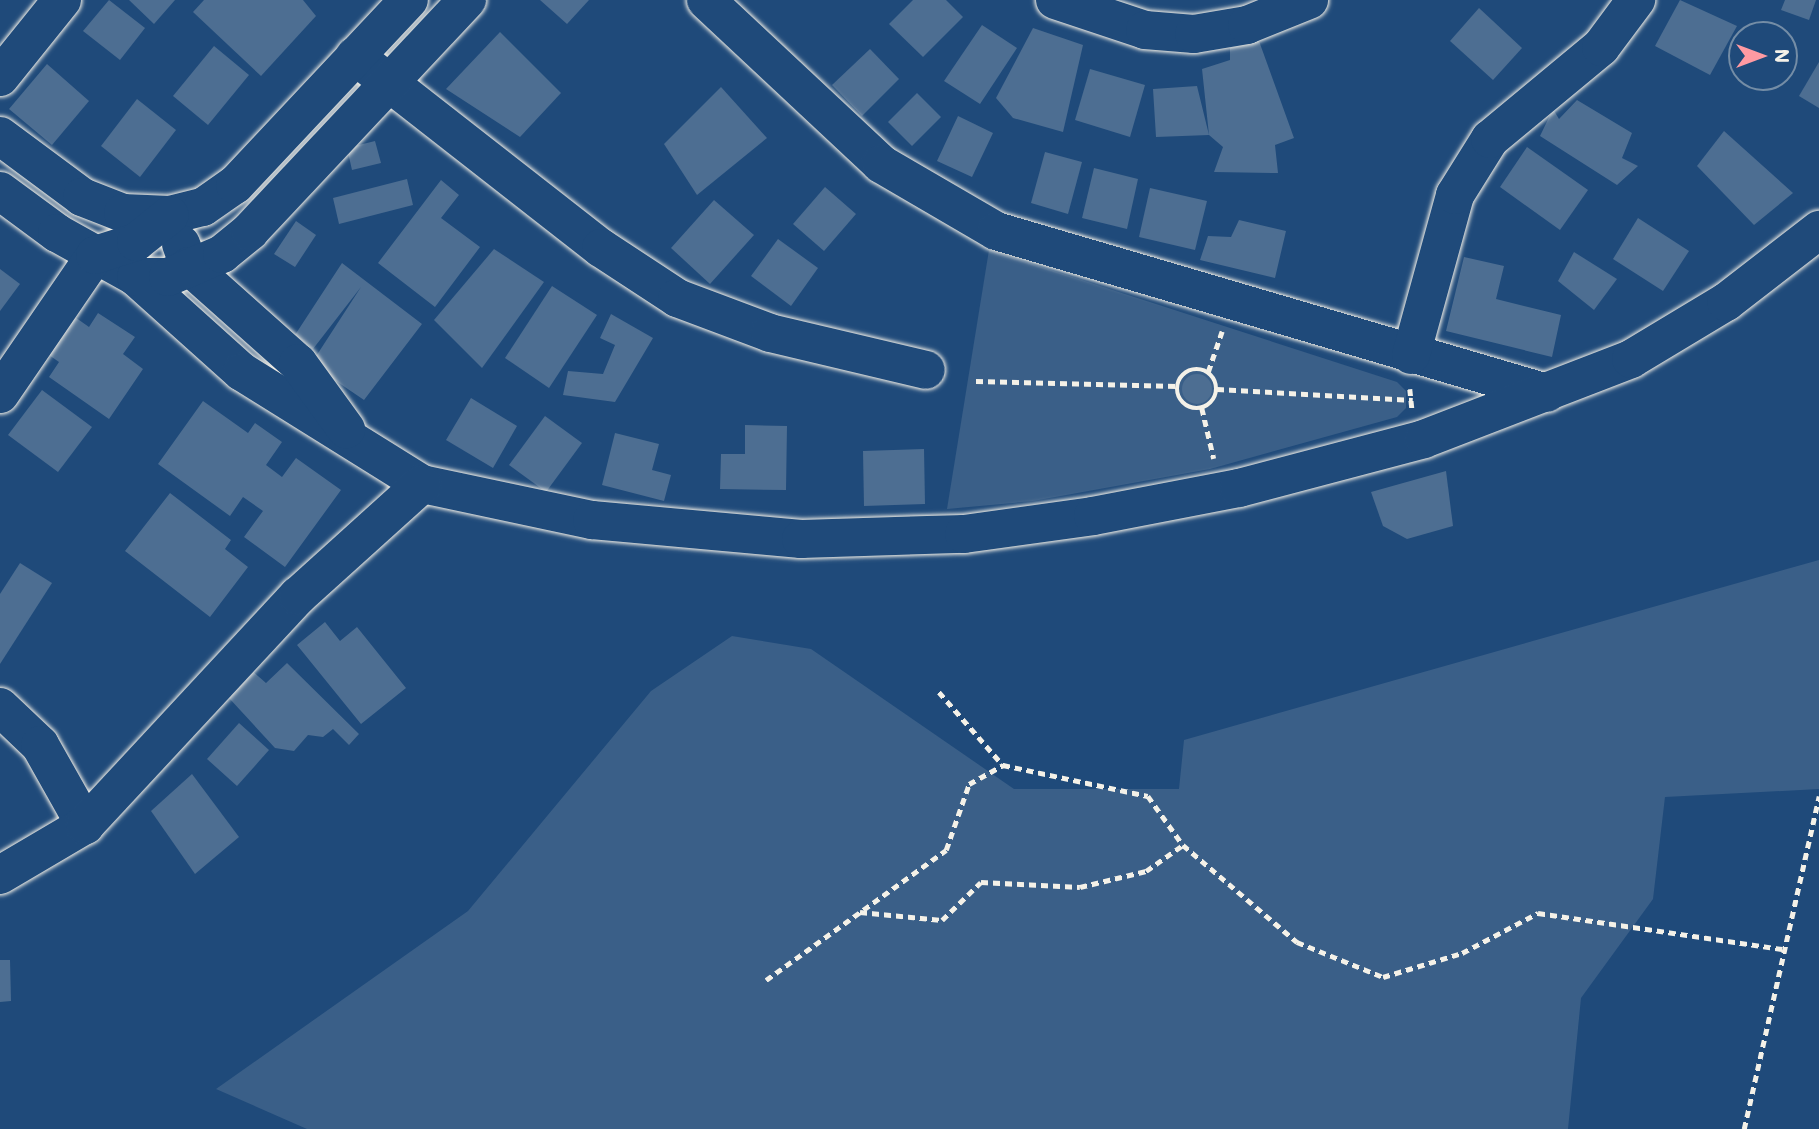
<!DOCTYPE html>
<html>
<head>
<meta charset="utf-8">
<style>
  body { margin:0 }
  #map { position:relative; width:1819px; height:1129px; overflow:hidden; background:#1f4a7a; font-family:Mali,sans-serif }
  div>[style] { position:absolute }
  .green>* { inset:0; background:#3a5f88 }
  .building>* { inset:0; background:#4d6e92 }
  .round { border-radius:50% }
  .path>* { height:4.5px; margin-top:-2.25px; transform-origin:0; background:repeating-linear-gradient(90deg,#f4f1e8 0 7px,transparent 0 12px) }
  .path>.ring { margin:-2.25px; padding:0; box-sizing:content-box; background:none; border:4.5px solid #f4f1e8; border-radius:50% }
  .roads { filter:drop-shadow(0 0 2px #f4f1e8) drop-shadow(0 0 2px #f4f1e8) }
  .minor>* { height:38px; margin:-19px; padding:0 19px; transform-origin:19px; border-radius:19px; background:#1f4a7a }
  span { translate:-50% -50%; white-space:nowrap; text-align:center; line-height:1.15; -webkit-text-stroke:7px #1f4a7a; paint-order:stroke }
  .north { position:absolute; left:1728px; top:21px; width:70px; height:70px; box-sizing:border-box; background:#1f4a7a; border:2px solid #748da6; border-radius:50%; rotate:90deg; font-size:19px; font-weight:700; line-height:28px; text-align:center; color:#f4f1e8 }
  .north::after { content:''; display:block; margin:auto; width:24px; height:32px; background:#ff9aa2; clip-path:polygon(50% 0,100% 100%,50% 72%,0 100%) }
</style>
</head>
<body>
<div id="map">
  <div class="green">
    <i style="clip-path:polygon(989px 250px,1397px 382px,1406px 391px,1406px 408px,1397px 417px,1210px 469px,1033px 501px,947px 509px)"></i>
    <i style="clip-path:polygon(1819px 560px,1819px 789px,1665px 797px,1653px 899px,1581px 998px,1568px 1129px,307px 1129px,216px 1089px,468px 911px,651px 691px,732px 636px,811px 649px,1014px 789px,1179px 789px,1184px 740px)"></i>
  </div>
  <div class="building">
    <i style="clip-path:polygon(109px 0,145px 28px,120px 60px,83px 31px)"></i>
    <i style="clip-path:polygon(129px 0,175px 0,154px 24px)"></i>
    <i style="clip-path:polygon(204px 0,303px 0,316px 16px,261px 76px,193px 12px)"></i>
    <i style="clip-path:polygon(540px 0,589px 0,567px 24px)"></i>
    <i style="clip-path:polygon(913px 0,946px 0,963px 17px,923px 57px,889px 24px)"></i>
    <i style="clip-path:polygon(1680px 0,1737px 26px,1710px 75px,1655px 46px)"></i>
    <i style="clip-path:polygon(1785px 0,1816px 0,1809px 20px,1781px 10px)"></i>
    <i style="clip-path:polygon(1479px 8px,1522px 48px,1493px 80px,1450px 41px)"></i>
    <i style="clip-path:polygon(982px 25px,1017px 48px,980px 104px,944px 81px)"></i>
    <i style="clip-path:polygon(1033px 28px,1083px 45px,1063px 132px,1013px 118px,996px 98px)"></i>
    <i style="clip-path:polygon(500px 32px,561px 93px,520px 137px,446px 89px)"></i>
    <i style="clip-path:polygon(1259px 41px,1294px 138px,1275px 145px,1278px 173px,1214px 172px,1223px 147px,1209px 135px,1156px 137px,1153px 89px,1197px 86px,1209px 135px,1202px 69px,1230px 60px,1230px 48px)"></i>
    <i style="clip-path:polygon(214px 46px,249px 75px,208px 125px,173px 96px)"></i>
    <i style="clip-path:polygon(870px 49px,899px 79px,862px 116px,832px 85px)"></i>
    <i style="clip-path:polygon(1819px 62px,1819px 108px,1799px 96px)"></i>
    <i style="clip-path:polygon(47px 64px,89px 101px,52px 145px,9px 109px)"></i>
    <i style="clip-path:polygon(1090px 69px,1145px 85px,1130px 137px,1075px 120px)"></i>
    <i style="clip-path:polygon(721px 87px,767px 138px,697px 195px,664px 144px)"></i>
    <i style="clip-path:polygon(917px 93px,941px 117px,912px 146px,888px 122px)"></i>
    <i style="clip-path:polygon(137px 99px,176px 130px,140px 177px,101px 146px)"></i>
    <i style="clip-path:polygon(1577px 100px,1632px 133px,1622px 158px,1638px 166px,1617px 185px,1540px 136px,1553px 109px,1559px 119px)"></i>
    <i style="clip-path:polygon(958px 116px,993px 133px,972px 177px,937px 161px)"></i>
    <i style="clip-path:polygon(1724px 131px,1793px 193px,1754px 225px,1697px 166px)"></i>
    <i style="clip-path:polygon(375px 141px,381px 163px,352px 170px,347px 148px)"></i>
    <i style="clip-path:polygon(1527px 147px,1588px 190px,1560px 230px,1500px 187px)"></i>
    <i style="clip-path:polygon(1045px 152px,1082px 162px,1068px 214px,1031px 203px)"></i>
    <i style="clip-path:polygon(1094px 168px,1138px 179px,1127px 229px,1082px 218px)"></i>
    <i style="clip-path:polygon(407px 179px,413px 205px,339px 224px,333px 198px)"></i>
    <i style="clip-path:polygon(441px 180px,459px 195px,441px 218px,480px 247px,435px 307px,378px 263px)"></i>
    <i style="clip-path:polygon(825px 187px,856px 214px,824px 251px,793px 224px)"></i>
    <i style="clip-path:polygon(1150px 188px,1207px 201px,1195px 250px,1139px 237px)"></i>
    <i style="clip-path:polygon(714px 200px,754px 235px,710px 284px,671px 248px)"></i>
    <i style="clip-path:polygon(1638px 218px,1689px 251px,1663px 291px,1613px 259px)"></i>
    <i style="clip-path:polygon(1239px 220px,1286px 231px,1275px 278px,1200px 260px,1208px 236px,1231px 237px)"></i>
    <i style="clip-path:polygon(296px 221px,316px 235px,295px 267px,274px 254px)"></i>
    <i style="clip-path:polygon(778px 239px,818px 268px,791px 306px,751px 276px)"></i>
    <i style="clip-path:polygon(494px 249px,544px 282px,482px 368px,434px 320px)"></i>
    <i style="clip-path:polygon(1574px 252px,1617px 279px,1594px 310px,1558px 281px)"></i>
    <i style="clip-path:polygon(1464px 257px,1504px 266px,1496px 299px,1561px 315px,1552px 357px,1446px 331px)"></i>
    <i style="clip-path:polygon(342px 263px,422px 324px,364px 400px,311px 364px,361px 287px,313px 349px,295px 335px)"></i>
    <i style="clip-path:polygon(0 269px,20px 284px,0 311px)"></i>
    <i style="clip-path:polygon(552px 286px,597px 315px,549px 388px,505px 358px)"></i>
    <i style="clip-path:polygon(98px 313px,135px 337px,123px 354px,143px 369px,109px 419px,49px 377px,59px 362px,46px 353px,72px 315px,89px 327px)"></i>
    <i style="clip-path:polygon(611px 314px,653px 338px,615px 402px,563px 395px,568px 371px,603px 374px,615px 345px,600px 338px)"></i>
    <i class="round" style="left:1182px;top:374px;width:30px;height:30px"></i>
    <i style="clip-path:polygon(42px 390px,92px 427px,58px 472px,8px 435px)"></i>
    <i style="clip-path:polygon(471px 398px,517px 426px,493px 468px,446px 440px)"></i>
    <i style="clip-path:polygon(203px 401px,248px 433px,255px 423px,282px 442px,266px 465px,282px 477px,296px 458px,341px 490px,285px 567px,244px 537px,263px 511px,243px 497px,230px 516px,158px 464px)"></i>
    <i style="clip-path:polygon(545px 416px,582px 443px,546px 492px,509px 465px)"></i>
    <i style="clip-path:polygon(745px 425px,787px 426px,786px 490px,720px 489px,721px 454px,745px 454px)"></i>
    <i style="clip-path:polygon(615px 433px,659px 444px,652px 470px,671px 475px,664px 501px,602px 485px)"></i>
    <i style="clip-path:polygon(924px 449px,925px 504px,864px 506px,863px 451px)"></i>
    <i style="clip-path:polygon(1446px 471px,1453px 526px,1407px 539px,1383px 526px,1371px 492px)"></i>
    <i style="clip-path:polygon(170px 493px,231px 540px,225px 549px,248px 567px,210px 617px,125px 551px)"></i>
    <i style="clip-path:polygon(20px 563px,52px 583px,0 664px,0 594px)"></i>
    <i style="clip-path:polygon(325px 622px,340px 641px,357px 627px,406px 688px,361px 724px,297px 645px)"></i>
    <i style="clip-path:polygon(240px 660px,266px 683px,287px 663px,359px 734px,349px 745px,333px 729px,323px 737px,308px 735px,294px 751px,275px 748px,217px 685px)"></i>
    <i style="clip-path:polygon(239px 723px,269px 750px,237px 786px,207px 759px)"></i>
    <i style="clip-path:polygon(192px 774px,239px 837px,195px 874px,151px 811px)"></i>
    <i style="clip-path:polygon(0 960px,10px 960px,11px 1001px,0 1002px)"></i>
  </div>
  <div class="path">
    <i class="ring" style="left:1177px;top:369px;width:35.5px;height:35.5px"></i>
    <i style="left:1208px;top:372px;width:43px;rotate:-71.1deg"></i>
    <i style="left:976px;top:381px;width:201px;rotate:1.4deg"></i>
    <i style="left:1217px;top:389px;width:196px;rotate:3.2deg"></i>
    <i style="left:1410px;top:389px;width:19px;rotate:84deg"></i>
    <i style="left:1202px;top:408px;width:52px;rotate:76.8deg"></i>
    <i style="left:939px;top:692px;width:97px;rotate:48.8deg"></i>
    <i style="left:1003px;top:765px;width:148px;rotate:12.1deg"></i>
    <i style="left:1148px;top:796px;width:60px;rotate:54.5deg"></i>
    <i style="left:1183px;top:845px;width:150px;rotate:40.4deg"></i>
    <i style="left:1297px;top:942px;width:93px;rotate:22.1deg"></i>
    <i style="left:1383px;top:977px;width:83px;rotate:-16.9deg"></i>
    <i style="left:1462px;top:953px;width:86px;rotate:-27.8deg"></i>
    <i style="left:1538px;top:913px;width:247px;rotate:8.4deg"></i>
    <i style="left:860px;top:912px;width:82px;rotate:5.6deg"></i>
    <i style="left:942px;top:920px;width:54px;rotate:-44.3deg"></i>
    <i style="left:981px;top:882px;width:99px;rotate:2.9deg"></i>
    <i style="left:1080px;top:887px;width:68px;rotate:-13.6deg"></i>
    <i style="left:1146px;top:871px;width:45px;rotate:-35.1deg"></i>
    <i style="left:766px;top:980px;width:222px;rotate:-35.8deg"></i>
    <i style="left:946px;top:850px;width:70px;rotate:-70.8deg"></i>
    <i style="left:969px;top:784px;width:39px;rotate:-29deg"></i>
    <i style="left:1744px;top:1129px;width:341px;rotate:-77.3deg"></i>
  </div>
  <div class="roads">
    <div class="minor">
      <i style="left:706px;top:0;width:240px;rotate:43.1deg"></i>
      <i style="left:881px;top:164px;width:133px;rotate:30.2deg"></i>
      <i style="left:996px;top:231px;width:574px;rotate:16.38deg"></i>
      <i style="left:1055px;top:0;width:95px;rotate:18.4deg"></i>
      <i style="left:1145px;top:30px;width:49px;rotate:4.7deg"></i>
      <i style="left:1194px;top:34px;width:54px;rotate:-9.6deg"></i>
      <i style="left:1247px;top:25px;width:67px;rotate:-22deg"></i>
      <i style="left:355px;top:56px;width:312px;rotate:38deg"></i>
      <i style="left:601px;top:248px;width:91px;rotate:33.3deg"></i>
      <i style="left:677px;top:298px;width:99px;rotate:20.6deg"></i>
      <i style="left:770px;top:333px;width:160px;rotate:13.3deg"></i>
      <i style="left:0;top:77px;width:99px;rotate:-51.2deg"></i>
      <i style="left:0;top:136px;width:102px;rotate:36.6deg"></i>
      <i style="left:82px;top:197px;width:44px;rotate:21.3deg"></i>
      <i style="left:123px;top:213px;width:47px;rotate:2.4deg"></i>
      <i style="left:170px;top:215px;width:34px;rotate:-14deg"></i>
      <i style="left:203px;top:207px;width:39px;rotate:-35deg"></i>
      <i style="left:235px;top:185px;width:254px;rotate:-46.8deg"></i>
      <i style="left:0;top:191px;width:71px;rotate:36.4deg"></i>
      <i style="left:57px;top:233px;width:90px;rotate:29.1deg"></i>
      <i style="left:136px;top:277px;width:142px;rotate:41.9deg"></i>
      <i style="left:242px;top:372px;width:212px;rotate:31.9deg"></i>
      <i style="left:422px;top:484px;width:174px;rotate:12deg"></i>
      <i style="left:592px;top:520px;width:210px;rotate:5.2deg"></i>
      <i style="left:801px;top:539px;width:163px;rotate:-1.8deg"></i>
      <i style="left:964px;top:534px;width:130px;rotate:-7.9deg"></i>
      <i style="left:1093px;top:516px;width:149px;rotate:-10.9deg"></i>
      <i style="left:1239px;top:488px;width:191px;rotate:-14.8deg"></i>
      <i style="left:1424px;top:439px;width:222px;rotate:-21.1deg"></i>
      <i style="left:1631px;top:359px;width:111px;rotate:-31deg"></i>
      <i style="left:1726px;top:302px;width:118px;rotate:-37.7deg"></i>
      <i style="left:181px;top:244px;width:23px;rotate:70deg"></i>
      <i style="left:189px;top:266px;width:146px;rotate:41.7deg"></i>
      <i style="left:298px;top:363px;width:82px;rotate:54deg"></i>
      <i style="left:136px;top:277px;width:32px"></i>
      <i style="left:168px;top:277px;width:59px;rotate:-23.1deg"></i>
      <i style="left:222px;top:254px;width:36px;rotate:-39deg"></i>
      <i style="left:250px;top:231px;width:317px;rotate:-46.8deg"></i>
      <i style="left:1411px;top:355px;width:166px;rotate:-74.6deg"></i>
      <i style="left:1455px;top:195px;width:66px;rotate:-58deg"></i>
      <i style="left:1490px;top:139px;width:144px;rotate:-39.7deg"></i>
      <i style="left:1601px;top:47px;width:59px;rotate:-53.3deg"></i>
      <i style="left:0;top:394px;width:168px;rotate:-55.6deg"></i>
      <i style="left:95px;top:255px;width:43px;rotate:-17.6deg"></i>
      <i style="left:136px;top:242px;width:43px;rotate:-38.5deg"></i>
      <i style="left:0;top:707px;width:55px;rotate:43.5deg"></i>
      <i style="left:40px;top:745px;width:92px;rotate:60.6deg"></i>
      <i style="left:0;top:875px;width:99px;rotate:-30.5deg"></i>
      <i style="left:85px;top:825px;width:313px;rotate:-47.1deg"></i>
      <i style="left:298px;top:596px;width:167px;rotate:-42.1deg"></i>
    </div>
  </div>
  <div class="north">N</div>
</div>
</body>
</html>
